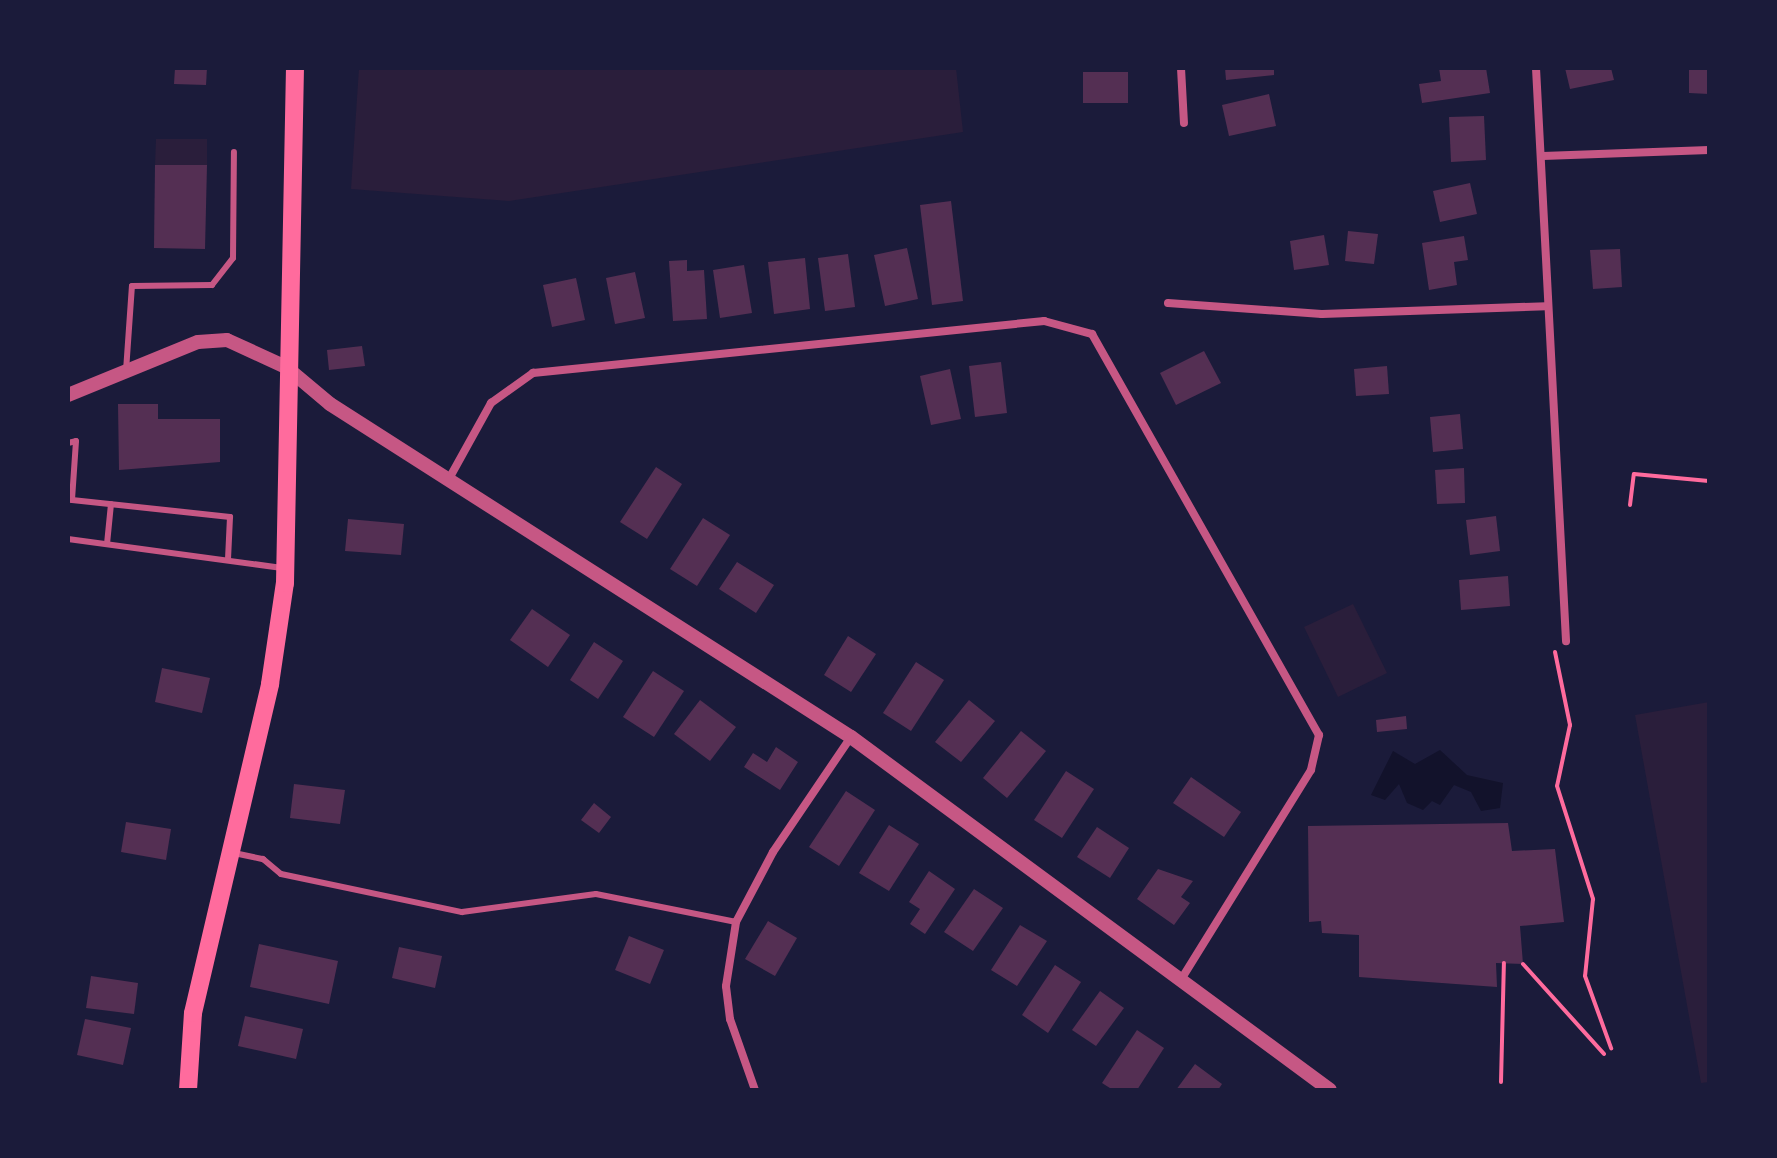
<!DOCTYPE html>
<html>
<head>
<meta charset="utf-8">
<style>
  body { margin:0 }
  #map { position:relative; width:1777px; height:1158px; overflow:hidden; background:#1b1b3a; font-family:Raleway,sans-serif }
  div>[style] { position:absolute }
  .green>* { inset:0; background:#2a1e3b }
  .water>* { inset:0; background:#12122b }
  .building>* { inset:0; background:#542f53 }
  .path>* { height:4px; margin:-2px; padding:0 2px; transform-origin:2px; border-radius:2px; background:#ff6b9d }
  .service>* { height:6px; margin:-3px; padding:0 3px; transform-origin:3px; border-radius:3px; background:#c65784 }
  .minor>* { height:8px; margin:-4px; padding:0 4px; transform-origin:4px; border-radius:4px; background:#c65784 }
  .tertiary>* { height:14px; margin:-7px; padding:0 7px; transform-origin:7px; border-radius:7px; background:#c65784 }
  .primary>* { height:18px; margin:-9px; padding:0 9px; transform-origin:9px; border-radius:9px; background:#ff6b9d }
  span { translate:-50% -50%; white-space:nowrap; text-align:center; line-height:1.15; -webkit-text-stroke:6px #1b1b3a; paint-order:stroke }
  .frame { position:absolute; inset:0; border:70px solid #1b1b3a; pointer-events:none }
</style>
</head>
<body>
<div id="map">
  <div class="green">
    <i style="clip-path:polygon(359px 68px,956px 68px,963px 132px,509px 201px,351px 189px)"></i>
    <i style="clip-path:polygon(156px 139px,207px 139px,207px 165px,155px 165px)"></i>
    <i style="clip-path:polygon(1353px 604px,1387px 673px,1338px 697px,1304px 627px)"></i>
    <i style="clip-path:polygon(1709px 702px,1709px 1082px,1701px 1083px,1635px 715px)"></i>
  </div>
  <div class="water">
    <i style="clip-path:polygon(1440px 750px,1467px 775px,1503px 783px,1500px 808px,1481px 811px,1471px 792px,1454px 785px,1440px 805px,1432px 801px,1423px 810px,1407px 803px,1399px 784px,1385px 800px,1371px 795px,1393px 751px,1415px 764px)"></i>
  </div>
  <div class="building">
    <i style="clip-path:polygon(175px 68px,207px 68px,206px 85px,174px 84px)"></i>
    <i style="clip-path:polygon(1225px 68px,1274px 68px,1274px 75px,1226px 80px)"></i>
    <i style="clip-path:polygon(1439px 68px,1486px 68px,1490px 93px,1422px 103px,1419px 84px,1441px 81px)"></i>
    <i style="clip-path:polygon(1565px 68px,1611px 68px,1614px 80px,1570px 89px)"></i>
    <i style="clip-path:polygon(1689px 68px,1709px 68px,1709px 94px,1689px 93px)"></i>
    <i style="clip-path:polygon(1083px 72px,1128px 72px,1128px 103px,1083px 103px)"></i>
    <i style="clip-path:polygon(1269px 94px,1276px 126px,1229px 136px,1222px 105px)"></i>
    <i style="clip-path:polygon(1484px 116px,1486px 160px,1451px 162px,1449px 117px)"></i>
    <i style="clip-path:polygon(155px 165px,207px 165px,205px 249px,154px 248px)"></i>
    <i style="clip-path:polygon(1470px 183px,1477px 214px,1440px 222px,1433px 191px)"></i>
    <i style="clip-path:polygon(951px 201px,963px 301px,932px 305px,920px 205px)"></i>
    <i style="clip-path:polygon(1348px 231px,1378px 234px,1374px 264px,1345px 261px)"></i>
    <i style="clip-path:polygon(1324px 235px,1329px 265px,1294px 270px,1290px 241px)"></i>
    <i style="clip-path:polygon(1464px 236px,1468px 260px,1454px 262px,1457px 285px,1429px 290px,1422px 243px)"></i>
    <i style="clip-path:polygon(907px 248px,918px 299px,885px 306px,874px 255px)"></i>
    <i style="clip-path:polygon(1620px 249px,1622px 287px,1593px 289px,1590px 250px)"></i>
    <i style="clip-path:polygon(848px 254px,855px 307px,825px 311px,818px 258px)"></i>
    <i style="clip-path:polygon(805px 258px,810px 309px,774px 314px,768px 262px)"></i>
    <i style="clip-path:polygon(687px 260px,687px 271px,704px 270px,707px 319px,673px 321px,669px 261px)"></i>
    <i style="clip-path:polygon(744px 265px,752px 313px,720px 318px,713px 270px)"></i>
    <i style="clip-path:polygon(635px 272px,645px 318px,615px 324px,606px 278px)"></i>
    <i style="clip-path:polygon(576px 278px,585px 320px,552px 327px,543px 285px)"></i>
    <i style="clip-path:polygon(362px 346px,365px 366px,329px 370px,327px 350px)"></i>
    <i style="clip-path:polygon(1204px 351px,1221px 383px,1176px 405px,1160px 373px)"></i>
    <i style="clip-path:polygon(1001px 362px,1007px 413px,975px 417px,969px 366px)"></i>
    <i style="clip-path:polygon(1387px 366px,1389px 394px,1356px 396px,1354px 369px)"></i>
    <i style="clip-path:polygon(950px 369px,961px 419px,931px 425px,920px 376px)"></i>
    <i style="clip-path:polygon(118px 404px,158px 404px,158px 419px,220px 419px,220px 462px,119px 470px)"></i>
    <i style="clip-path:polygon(1460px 414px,1463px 449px,1433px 452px,1430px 417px)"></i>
    <i style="clip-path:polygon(656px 467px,682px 484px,647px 539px,620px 522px)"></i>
    <i style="clip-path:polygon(1464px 468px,1465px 503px,1437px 504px,1435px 470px)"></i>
    <i style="clip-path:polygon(1496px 516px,1500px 551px,1470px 555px,1466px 520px)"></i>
    <i style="clip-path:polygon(703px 518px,730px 535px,697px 586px,670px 569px)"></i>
    <i style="clip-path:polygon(348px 519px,404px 524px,401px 555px,345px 551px)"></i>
    <i style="clip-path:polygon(737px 562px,774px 585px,756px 613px,719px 589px)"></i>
    <i style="clip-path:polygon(1508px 576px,1510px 606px,1461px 610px,1459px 580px)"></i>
    <i style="clip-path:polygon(532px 609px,570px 635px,548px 667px,510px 640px)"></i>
    <i style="clip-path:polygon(848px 636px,876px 654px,851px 692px,824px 675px)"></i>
    <i style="clip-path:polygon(594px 642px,623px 661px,598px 699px,570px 680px)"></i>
    <i style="clip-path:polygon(916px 662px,944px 680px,911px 731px,883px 713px)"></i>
    <i style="clip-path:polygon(162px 668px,210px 678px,202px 713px,155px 702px)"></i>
    <i style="clip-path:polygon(653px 671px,684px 691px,654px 737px,623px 717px)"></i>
    <i style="clip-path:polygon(700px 700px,736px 727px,710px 761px,674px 734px)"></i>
    <i style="clip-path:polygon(969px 700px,995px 721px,961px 762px,935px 742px)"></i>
    <i style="clip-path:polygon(1406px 716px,1407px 729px,1377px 732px,1376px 720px)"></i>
    <i style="clip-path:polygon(1021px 731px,1046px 751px,1007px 798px,983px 778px)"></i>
    <i style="clip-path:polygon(776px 747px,798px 762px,780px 790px,744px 767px,753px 753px,767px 762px)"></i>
    <i style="clip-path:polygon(1066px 771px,1094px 789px,1062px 838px,1034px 820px)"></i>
    <i style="clip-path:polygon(1191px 777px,1241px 812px,1224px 837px,1173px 803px)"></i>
    <i style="clip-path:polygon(294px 784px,345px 790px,340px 824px,290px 818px)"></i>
    <i style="clip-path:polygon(846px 791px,875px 810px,839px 866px,809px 847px)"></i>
    <i style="clip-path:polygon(594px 803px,611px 817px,599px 833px,581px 820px)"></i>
    <i style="clip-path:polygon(126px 822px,171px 829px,166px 860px,121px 852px)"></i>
    <i style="clip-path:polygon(1508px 823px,1512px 851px,1555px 849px,1564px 922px,1520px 926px,1523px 964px,1496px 963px,1497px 987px,1359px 977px,1359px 935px,1322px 933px,1321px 921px,1309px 922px,1308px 826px)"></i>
    <i style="clip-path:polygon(889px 825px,919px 844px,889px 891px,859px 873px)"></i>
    <i style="clip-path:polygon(1097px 827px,1129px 848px,1110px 878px,1077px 857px)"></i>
    <i style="clip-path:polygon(1158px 869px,1193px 881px,1181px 897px,1190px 903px,1174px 925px,1137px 899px)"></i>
    <i style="clip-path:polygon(929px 871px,955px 889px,925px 934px,910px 924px,920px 909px,909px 902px)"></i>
    <i style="clip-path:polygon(974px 889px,1003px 908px,973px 951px,944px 932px)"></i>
    <i style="clip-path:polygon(768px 921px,797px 938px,775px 976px,745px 959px)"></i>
    <i style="clip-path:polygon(1020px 925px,1047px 941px,1017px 986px,991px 970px)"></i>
    <i style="clip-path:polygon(629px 936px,664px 950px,650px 984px,615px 970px)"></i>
    <i style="clip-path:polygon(259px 944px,338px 961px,329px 1004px,250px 987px)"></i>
    <i style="clip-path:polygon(399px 947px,442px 956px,435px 988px,392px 978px)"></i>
    <i style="clip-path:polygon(1055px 965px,1081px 982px,1048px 1033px,1022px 1015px)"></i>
    <i style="clip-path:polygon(91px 976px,138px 983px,134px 1014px,86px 1008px)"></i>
    <i style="clip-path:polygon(1100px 991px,1124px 1008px,1096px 1046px,1072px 1030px)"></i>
    <i style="clip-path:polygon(245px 1016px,303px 1029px,296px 1059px,238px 1046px)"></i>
    <i style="clip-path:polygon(85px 1019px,131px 1028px,123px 1065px,77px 1055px)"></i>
    <i style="clip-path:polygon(1137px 1030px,1164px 1048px,1137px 1090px,1113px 1090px,1102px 1083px)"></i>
    <i style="clip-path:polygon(1195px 1064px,1222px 1084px,1218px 1090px,1176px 1090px)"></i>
  </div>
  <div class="path">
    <i style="left:1630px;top:505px;width:31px;rotate:-83deg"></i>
    <i style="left:1634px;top:474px;width:75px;rotate:5.3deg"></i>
    <i style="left:1555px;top:652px;width:75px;rotate:78.4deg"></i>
    <i style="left:1570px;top:725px;width:62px;rotate:102deg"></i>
    <i style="left:1557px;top:786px;width:119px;rotate:72.3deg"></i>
    <i style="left:1593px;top:899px;width:77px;rotate:95.9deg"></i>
    <i style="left:1585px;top:976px;width:77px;rotate:70.1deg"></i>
    <i style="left:1523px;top:964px;width:121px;rotate:48deg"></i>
    <i style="left:1501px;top:1082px;width:119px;rotate:-88.6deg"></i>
  </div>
  <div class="service">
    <i style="left:126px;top:371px;width:85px;rotate:-86deg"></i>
    <i style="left:132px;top:286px;width:80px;rotate:-0.7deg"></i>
    <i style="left:212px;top:285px;width:34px;rotate:-52deg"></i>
    <i style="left:233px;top:258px;width:106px;rotate:-89.5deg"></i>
    <i style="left:68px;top:443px;width:8px;rotate:-14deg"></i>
    <i style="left:76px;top:441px;width:59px;rotate:93.9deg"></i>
    <i style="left:72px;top:500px;width:159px;rotate:6.1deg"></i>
    <i style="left:230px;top:517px;width:42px;rotate:92.7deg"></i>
    <i style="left:68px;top:539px;width:216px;rotate:7.7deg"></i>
    <i style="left:107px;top:544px;width:40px;rotate:-84.3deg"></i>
    <i style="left:234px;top:853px;width:30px;rotate:12deg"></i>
    <i style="left:263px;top:859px;width:23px;rotate:40deg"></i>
    <i style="left:281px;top:874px;width:185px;rotate:11.9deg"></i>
    <i style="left:462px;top:912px;width:135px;rotate:-7.7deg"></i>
    <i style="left:596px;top:894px;width:143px;rotate:11.3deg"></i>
  </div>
  <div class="minor">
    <i style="left:1181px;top:68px;width:55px;rotate:86.9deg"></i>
    <i style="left:1536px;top:68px;width:574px;rotate:87deg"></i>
    <i style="left:1543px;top:156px;width:166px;rotate:-2.1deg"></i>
    <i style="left:1168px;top:303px;width:154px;rotate:4.1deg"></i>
    <i style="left:1322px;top:314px;width:224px;rotate:-2deg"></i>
    <i style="left:450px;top:477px;width:85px;rotate:-61deg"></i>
    <i style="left:491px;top:403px;width:52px;rotate:-35.5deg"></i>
    <i style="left:533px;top:373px;width:514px;rotate:-5.81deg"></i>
    <i style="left:1044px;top:321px;width:50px;rotate:15.2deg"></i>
    <i style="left:1092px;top:334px;width:461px;rotate:60.5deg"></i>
    <i style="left:1319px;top:735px;width:36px;rotate:103deg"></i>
    <i style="left:1311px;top:770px;width:247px;rotate:121.8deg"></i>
    <i style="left:755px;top:1090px;width:75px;rotate:-109.4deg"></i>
    <i style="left:730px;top:1019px;width:33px;rotate:-97deg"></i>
    <i style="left:726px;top:986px;width:65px;rotate:-81.1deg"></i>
    <i style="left:736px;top:922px;width:79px;rotate:-62.1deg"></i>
    <i style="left:773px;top:852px;width:139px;rotate:-55.9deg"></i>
  </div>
  <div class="tertiary">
    <i style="left:68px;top:395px;width:140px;rotate:-22.2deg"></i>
    <i style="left:198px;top:342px;width:29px;rotate:-4deg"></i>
    <i style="left:227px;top:340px;width:65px;rotate:24.6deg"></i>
    <i style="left:286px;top:367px;width:57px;rotate:40.1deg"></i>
    <i style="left:330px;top:404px;width:618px;rotate:32.58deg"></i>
    <i style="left:851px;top:737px;width:595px;rotate:36.39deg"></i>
  </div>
  <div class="primary">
    <i style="left:188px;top:1090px;width:77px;rotate:-86.3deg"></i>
    <i style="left:193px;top:1013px;width:338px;rotate:-76.8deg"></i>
    <i style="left:270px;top:684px;width:102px;rotate:-81.6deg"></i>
    <i style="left:285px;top:583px;width:515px;rotate:-88.89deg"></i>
  </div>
  <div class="frame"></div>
</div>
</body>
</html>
